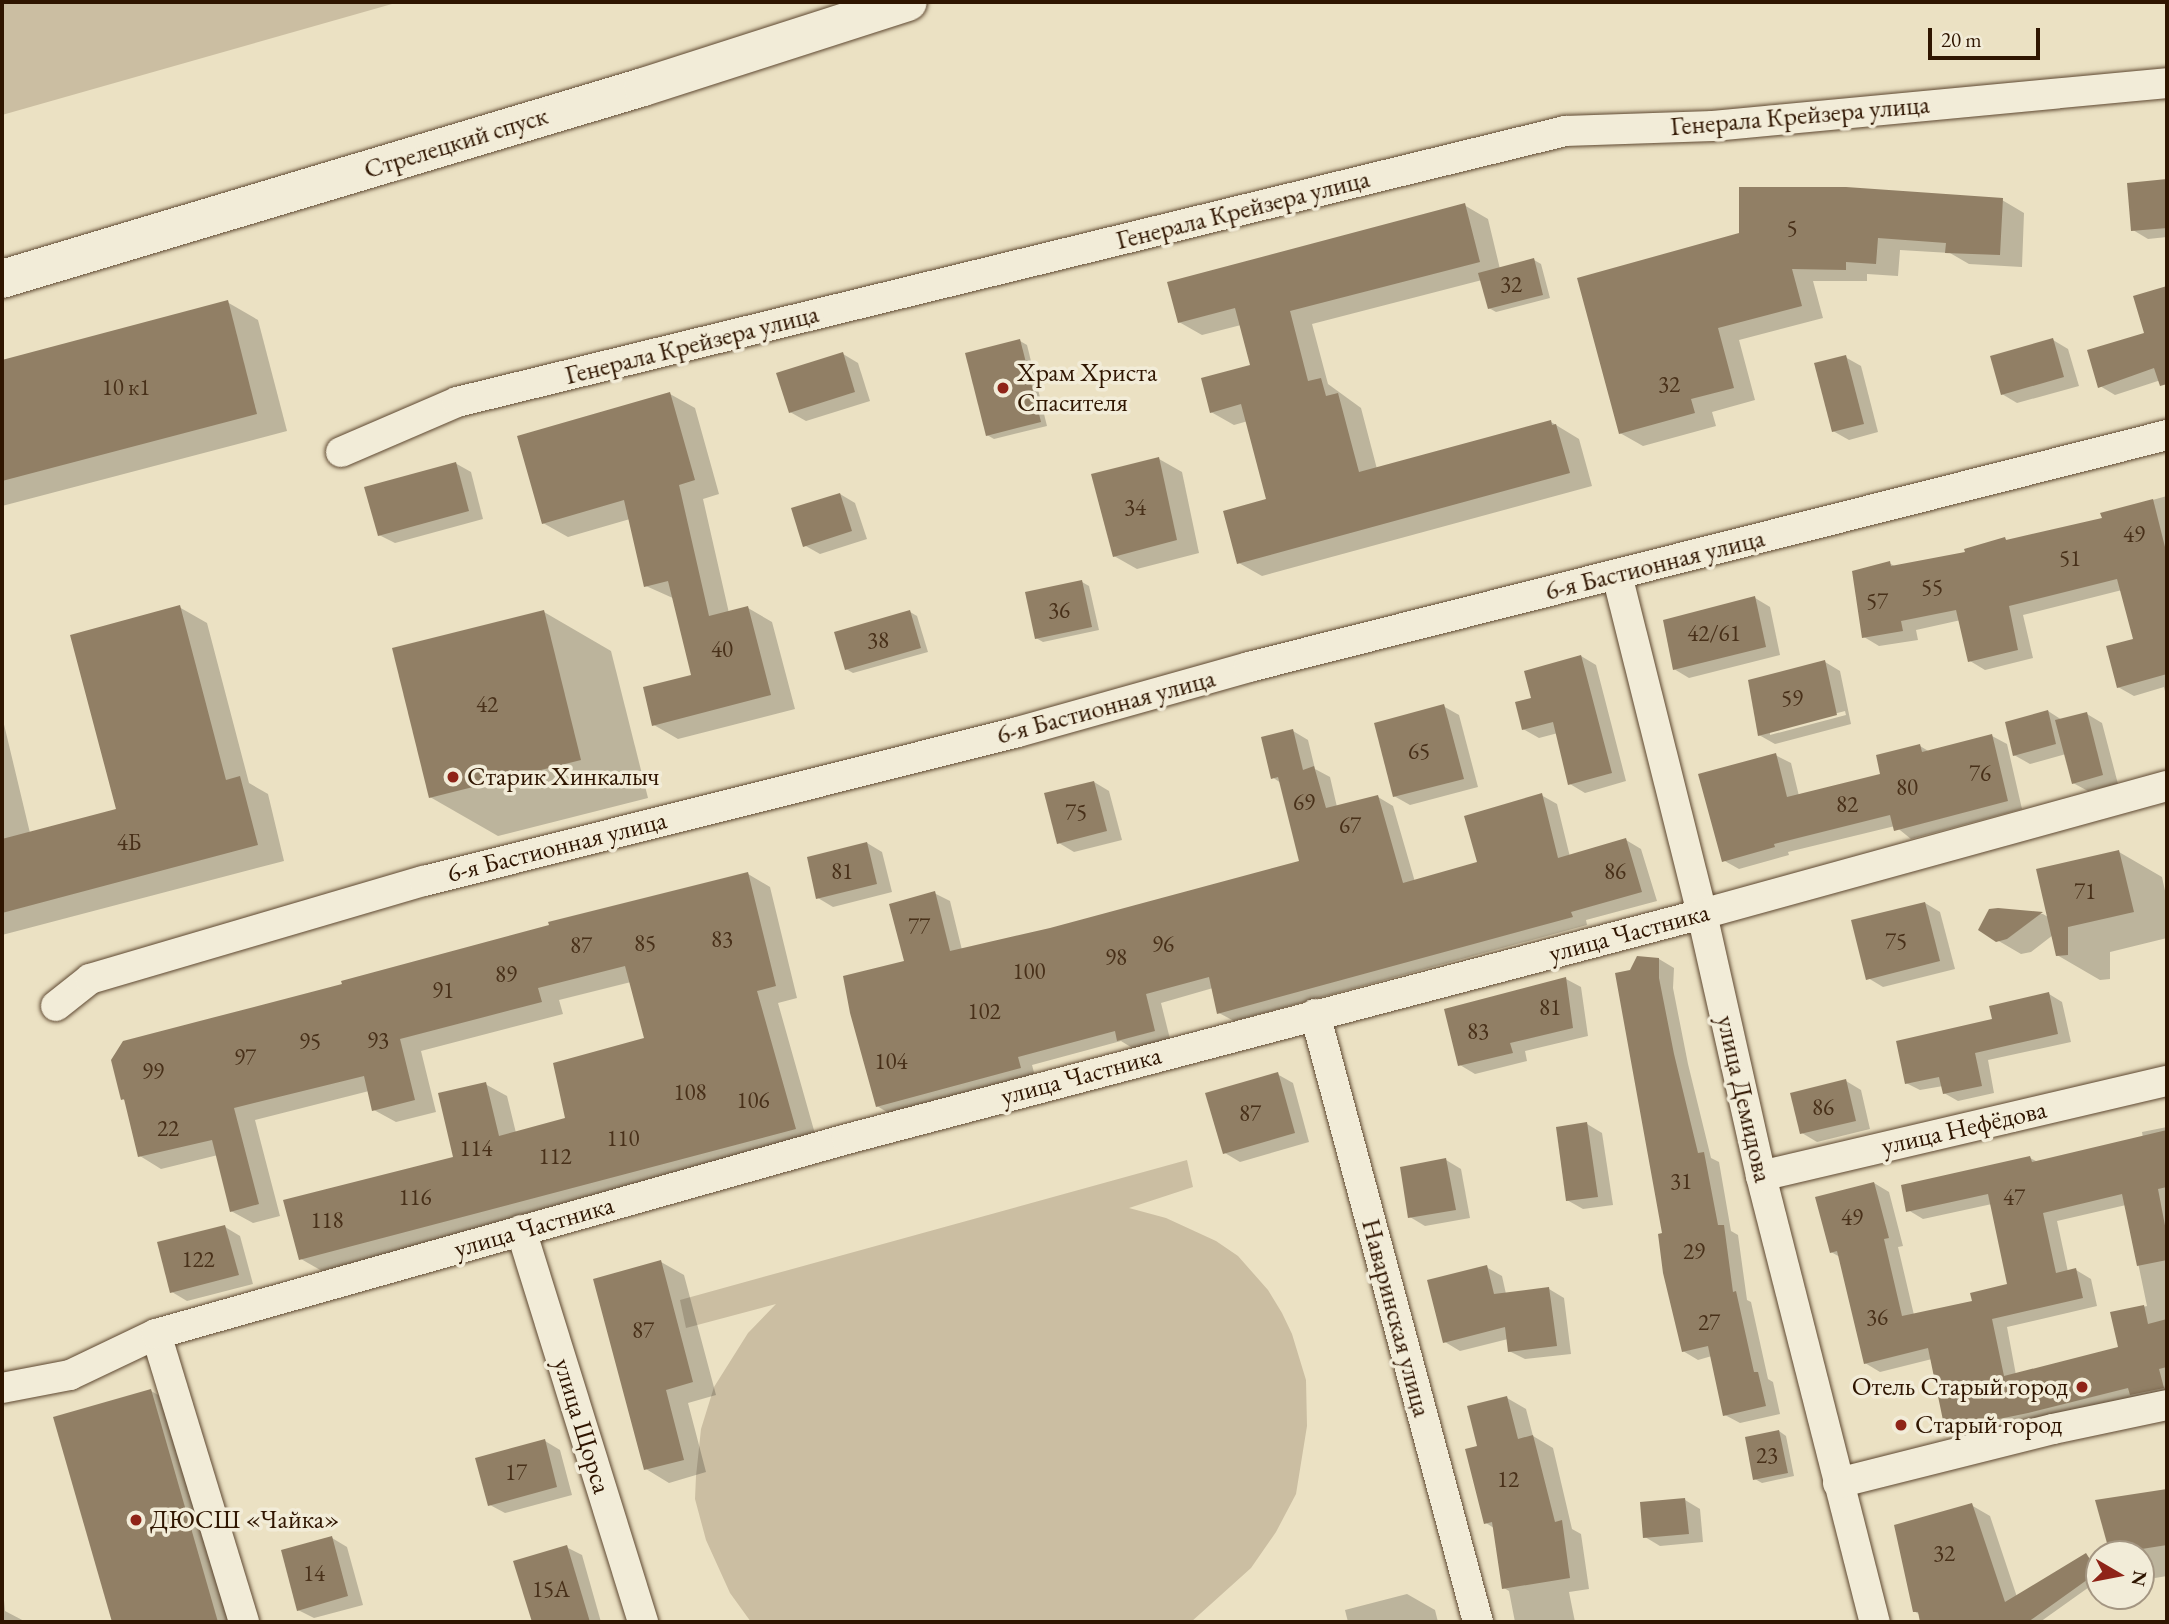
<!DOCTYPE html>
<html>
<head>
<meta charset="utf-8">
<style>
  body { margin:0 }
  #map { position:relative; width:2169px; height:1624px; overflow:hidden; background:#ebe1c3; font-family:"EB Garamond",serif }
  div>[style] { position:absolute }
  .green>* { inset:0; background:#cbbea2 }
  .shadow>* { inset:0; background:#0003 }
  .building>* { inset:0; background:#917f65 }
  .roads { filter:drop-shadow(0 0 2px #5e4831) drop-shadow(0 0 2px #5e4831) }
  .street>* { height:30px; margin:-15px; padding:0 15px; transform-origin:15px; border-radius:15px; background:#f2ecd8 }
  .secondary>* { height:38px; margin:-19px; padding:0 19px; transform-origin:19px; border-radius:19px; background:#f2ecd8 }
  .dots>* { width:19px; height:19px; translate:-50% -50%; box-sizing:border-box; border:4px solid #f2ecd8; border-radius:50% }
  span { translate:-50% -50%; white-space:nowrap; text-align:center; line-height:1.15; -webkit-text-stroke:7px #f2ecd8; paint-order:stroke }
  .number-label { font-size:23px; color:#483019 }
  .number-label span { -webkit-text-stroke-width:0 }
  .street-label { font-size:26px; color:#2f1500 }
  .poi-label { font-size:26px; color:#2f1500 }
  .left { translate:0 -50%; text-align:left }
  .right { translate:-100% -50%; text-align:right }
  .frame { position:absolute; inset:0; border:4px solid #2f1500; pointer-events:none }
  .north { position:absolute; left:2085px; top:1540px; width:70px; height:70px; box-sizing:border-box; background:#f2ecd8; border:2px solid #a49682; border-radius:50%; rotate:100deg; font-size:19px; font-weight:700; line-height:28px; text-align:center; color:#2f1500 }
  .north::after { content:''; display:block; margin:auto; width:24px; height:32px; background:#8f2418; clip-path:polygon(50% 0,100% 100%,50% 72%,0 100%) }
  .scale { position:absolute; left:1928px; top:28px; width:112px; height:32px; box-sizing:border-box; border:4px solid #2f1500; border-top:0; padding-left:9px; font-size:21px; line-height:24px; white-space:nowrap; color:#2f1500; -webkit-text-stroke:5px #f2ecd8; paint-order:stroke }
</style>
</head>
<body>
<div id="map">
  <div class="green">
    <i style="clip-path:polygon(2px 2px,399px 2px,2px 115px)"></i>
    <i style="clip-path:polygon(1187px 1160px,1193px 1187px,1129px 1208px,1166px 1218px,1216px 1241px,1238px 1256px,1268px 1290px,1282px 1313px,1292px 1334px,1306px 1380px,1307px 1426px,1296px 1494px,1276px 1532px,1251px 1568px,1191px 1622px,751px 1622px,730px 1593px,706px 1540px,695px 1499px,696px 1476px,701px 1429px,714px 1387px,748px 1333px,776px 1304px,686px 1328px,680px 1300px)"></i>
  </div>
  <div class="shadow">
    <i style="clip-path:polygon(2167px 181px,2167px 237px,2148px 239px,2133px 230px,2129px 184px)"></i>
    <i style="clip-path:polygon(2002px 200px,2024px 213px,2022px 267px,1969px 264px,1950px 253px,1900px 250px,1898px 276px,1867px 274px,1867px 281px,1813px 281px,1823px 318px,1739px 340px,1755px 400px,1712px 412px,1716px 426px,1643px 446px,1620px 433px,1579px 279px)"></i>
    <i style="clip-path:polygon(1464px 205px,1488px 219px,1500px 269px,1534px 260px,1541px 264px,1550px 298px,1496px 312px,1489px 308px,1482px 280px,1312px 324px,1328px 384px,1361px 408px,1377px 469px,1551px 422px,1579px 439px,1592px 486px,1262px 576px,1239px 563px,1269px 500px,1248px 421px,1234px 425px,1211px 412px,1252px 366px,1241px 325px,1202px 335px,1179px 322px)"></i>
    <i style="clip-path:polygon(2165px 288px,2167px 378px,2115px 395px,2100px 386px,2146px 334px)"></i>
    <i style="clip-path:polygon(227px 302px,258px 320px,287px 431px,2px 506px,2px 361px)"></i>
    <i style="clip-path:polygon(2053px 340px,2068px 349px,2079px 386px,2017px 403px,2002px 394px)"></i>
    <i style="clip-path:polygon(1020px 341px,1027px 345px,1047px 426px,994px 439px,987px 435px)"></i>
    <i style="clip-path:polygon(843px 354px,858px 363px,870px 401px,806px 421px,790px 412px)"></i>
    <i style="clip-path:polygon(1845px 357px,1861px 366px,1878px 432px,1849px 440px,1833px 431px)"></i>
    <i style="clip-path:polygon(670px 394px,695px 408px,719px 494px,703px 499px,729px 613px,748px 608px,772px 622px,795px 709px,678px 739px,654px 725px,693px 676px,675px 599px,646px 586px,630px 519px,568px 537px,543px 523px)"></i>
    <i style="clip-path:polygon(1159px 459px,1182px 472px,1199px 553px,1137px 569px,1114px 556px)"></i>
    <i style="clip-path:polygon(455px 463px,471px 472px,483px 519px,395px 543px,379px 535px)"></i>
    <i style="clip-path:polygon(840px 494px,855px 503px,867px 539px,820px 554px,804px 545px)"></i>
    <i style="clip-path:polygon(2167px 496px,2167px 700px,2164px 687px,2134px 696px,2118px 687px,2135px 640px,2122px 590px,2023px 615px,2033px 658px,1985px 670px,1970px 661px,1961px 620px,1916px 630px,1918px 640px,1879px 646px,1864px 637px,1889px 563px,1896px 567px,1967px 553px,2005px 539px,2008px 541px,2104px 520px,2102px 514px)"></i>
    <i style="clip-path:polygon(1082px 582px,1089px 586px,1099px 630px,1043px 642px,1036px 638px)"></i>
    <i style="clip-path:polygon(1755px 598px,1770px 607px,1780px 655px,1689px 678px,1674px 669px)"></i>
    <i style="clip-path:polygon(179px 607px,207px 623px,249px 783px,268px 794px,284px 861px,2px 935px,2px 716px,30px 833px,118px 810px)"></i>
    <i style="clip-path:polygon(544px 612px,611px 651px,648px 798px,498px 836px,430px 797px)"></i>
    <i style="clip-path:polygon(910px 612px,917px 616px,928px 652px,853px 673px,846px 669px)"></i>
    <i style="clip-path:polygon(1581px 656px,1596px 665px,1626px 781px,1585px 793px,1570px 784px,1558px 733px,1539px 738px,1523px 729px,1533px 699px)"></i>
    <i style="clip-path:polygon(evenodd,1825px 662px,1840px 671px,1851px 724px,1775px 744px,1759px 735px,1825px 662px,1845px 711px,1846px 715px,1770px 735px,1770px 731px,1845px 711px)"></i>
    <i style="clip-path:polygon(1443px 706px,1459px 715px,1478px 787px,1410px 805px,1394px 796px)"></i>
    <i style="clip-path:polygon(2048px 711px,2062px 720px,2087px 714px,2102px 723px,2118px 784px,2088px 791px,2073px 783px,2066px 754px,2030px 764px,2014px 755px)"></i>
    <i style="clip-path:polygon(1293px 731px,1308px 740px,1315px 769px,1330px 777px,1337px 807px,1378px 797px,1393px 806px,1415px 882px,1479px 864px,1541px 795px,1557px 804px,1570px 857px,1626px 840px,1641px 849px,1657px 901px,1586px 920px,1587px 925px,1234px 1021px,1219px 1013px,1213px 988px,1161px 1003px,1170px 1039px,1134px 1049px,1121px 1041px,1032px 1065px,1035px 1076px,892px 1115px,877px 1106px,906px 962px,934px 893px,950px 901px,962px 950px,1051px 930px,1301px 862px,1281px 783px,1272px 777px)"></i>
    <i style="clip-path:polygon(1992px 736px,2007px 744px,2022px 809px,1911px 839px,1895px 826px,1788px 852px,1789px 855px,1739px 869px,1723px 860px,1775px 755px,1791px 763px,1799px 796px,1882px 775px,1920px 746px,1930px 752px)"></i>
    <i style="clip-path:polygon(1094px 782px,1109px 791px,1122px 840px,1074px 852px,1059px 843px)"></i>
    <i style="clip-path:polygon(867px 843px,882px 852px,892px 892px,833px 907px,818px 898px)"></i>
    <i style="clip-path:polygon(2119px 852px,2162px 877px,2167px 900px,2167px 938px,2110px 952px,2110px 979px,2100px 980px,2057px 955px,2053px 935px,2031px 952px,2021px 954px,1997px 940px,1990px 911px,2043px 914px,2048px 917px)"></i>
    <i style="clip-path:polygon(748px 874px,770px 887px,797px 998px,778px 1003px,817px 1141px,322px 1271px,301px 1259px,455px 1158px,485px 1084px,507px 1096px,516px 1133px,567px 1120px,646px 1039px,631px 982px,559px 1000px,563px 1014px,421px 1051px,436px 1112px,396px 1122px,374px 1110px,369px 1091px,255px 1120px,280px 1216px,253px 1223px,231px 1211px,218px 1155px,161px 1169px,140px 1156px,127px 1101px,122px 1099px,344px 986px)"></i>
    <i style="clip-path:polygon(1925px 903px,1940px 912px,1955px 969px,1883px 987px,1868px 978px)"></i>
    <i style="clip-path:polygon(1659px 959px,1674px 968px,1673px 988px,1688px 1064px,1711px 1158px,1719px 1162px,1731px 1231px,1738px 1235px,1747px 1300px,1751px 1302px,1768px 1379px,1773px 1382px,1780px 1414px,1740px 1423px,1725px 1415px,1712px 1356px,1698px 1360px,1683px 1351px,1664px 1235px,1632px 971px)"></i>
    <i style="clip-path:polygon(1566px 979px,1581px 987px,1588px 1036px,1525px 1051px,1527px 1061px,1475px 1074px,1460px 1065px)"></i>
    <i style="clip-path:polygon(2049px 994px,2062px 1002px,2071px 1042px,1988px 1060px,1994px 1093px,1958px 1101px,1944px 1093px,1943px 1086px,1920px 1090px,1906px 1083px,1994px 1021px)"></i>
    <i style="clip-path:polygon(1277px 1074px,1293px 1083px,1309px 1142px,1240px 1162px,1225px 1153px)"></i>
    <i style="clip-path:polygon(1846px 1081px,1861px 1090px,1870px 1129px,1817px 1142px,1802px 1133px)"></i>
    <i style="clip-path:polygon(1587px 1124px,1602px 1133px,1613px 1205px,1583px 1209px,1567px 1200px)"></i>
    <i style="clip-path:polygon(evenodd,2167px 1127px,2167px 1398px,1962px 1438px,1947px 1429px,1932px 1359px,1880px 1372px,1865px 1363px,1840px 1257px,1831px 1252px,1874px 1183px,1889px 1192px,1903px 1246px,1898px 1247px,1914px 1315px,1974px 1302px,2009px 1286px,1992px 1204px,1923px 1219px,1908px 1210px,2030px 1158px,2038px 1162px,2143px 1138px,2142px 1132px,2167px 1127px,2126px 1205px,2147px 1306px,2112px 1314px,2120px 1348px,2016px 1375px,2007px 1327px,2097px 1306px,2091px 1279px,2076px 1270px,2068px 1272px,2057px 1221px,2126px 1205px)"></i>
    <i style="clip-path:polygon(1446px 1160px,1461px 1169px,1470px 1218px,1425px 1226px,1410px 1217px)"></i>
    <i style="clip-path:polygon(225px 1227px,240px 1236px,253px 1284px,187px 1301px,172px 1292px)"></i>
    <i style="clip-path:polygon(661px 1262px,684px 1275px,716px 1395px,688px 1403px,706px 1472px,669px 1483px,646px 1469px)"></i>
    <i style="clip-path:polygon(1486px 1267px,1502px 1276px,1506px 1294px,1549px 1289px,1564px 1298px,1571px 1354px,1525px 1359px,1509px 1351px,1508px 1339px,1460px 1351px,1445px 1342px)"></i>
    <i style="clip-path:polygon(151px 1391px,178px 1406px,240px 1622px,114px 1622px,56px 1418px)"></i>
    <i style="clip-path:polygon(1507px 1398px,1526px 1409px,1533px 1436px,1553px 1448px,1572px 1529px,1581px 1534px,1589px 1589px,1569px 1592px,1575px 1622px,1515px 1622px,1509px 1591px,1504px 1588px,1494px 1528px,1486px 1523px,1479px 1447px)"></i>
    <i style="clip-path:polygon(1779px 1431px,1786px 1436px,1794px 1476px,1762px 1483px,1755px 1479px)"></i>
    <i style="clip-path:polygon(545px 1441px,560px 1450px,572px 1495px,505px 1513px,490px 1505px)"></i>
    <i style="clip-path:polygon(2165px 1491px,2167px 1576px,2155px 1578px,2141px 1570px,2141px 1554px,2112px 1553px)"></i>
    <i style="clip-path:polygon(1685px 1500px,1700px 1509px,1703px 1542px,1660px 1546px,1645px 1537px)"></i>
    <i style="clip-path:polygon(1971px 1505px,1990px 1516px,2017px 1597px,2086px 1555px,2099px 1568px,2099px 1580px,2040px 1622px,2031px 1620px,2020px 1606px,2026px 1622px,1922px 1622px,1920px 1615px,1914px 1611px)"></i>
    <i style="clip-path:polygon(332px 1538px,347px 1547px,363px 1605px,314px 1618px,298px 1610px)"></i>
    <i style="clip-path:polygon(566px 1547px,582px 1555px,601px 1622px,533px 1622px,515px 1562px)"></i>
    <i style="clip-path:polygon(2px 1579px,5px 1611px,26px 1622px,2px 1622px)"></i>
    <i style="clip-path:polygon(1407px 1594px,1435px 1610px,1438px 1622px,1348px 1622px,1345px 1610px)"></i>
  </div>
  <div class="building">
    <i style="clip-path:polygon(2167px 179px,2167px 228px,2131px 231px,2127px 183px)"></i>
    <i style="clip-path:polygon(1739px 187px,1846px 187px,2003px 198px,2000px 255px,1945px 253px,1946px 243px,1878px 238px,1876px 264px,1846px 262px,1846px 270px,1792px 269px,1802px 306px,1718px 328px,1734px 388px,1691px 399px,1695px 413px,1619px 434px,1577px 278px,1739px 233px)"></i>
    <i style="clip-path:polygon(1465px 203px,1480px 262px,1290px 311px,1308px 381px,1321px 378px,1326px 396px,1338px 393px,1359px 472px,1551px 420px,1552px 425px,1556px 424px,1570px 473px,1237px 564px,1223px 511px,1266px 499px,1241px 404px,1210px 413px,1201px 378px,1250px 365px,1235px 308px,1178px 323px,1167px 282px)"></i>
    <i style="clip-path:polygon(1534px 258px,1543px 295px,1488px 309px,1478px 273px)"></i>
    <i style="clip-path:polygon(2167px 286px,2167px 384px,2160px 386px,2154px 368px,2098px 388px,2087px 350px,2144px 333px,2133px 296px)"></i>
    <i style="clip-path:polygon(228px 300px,257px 414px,2px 481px,2px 360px)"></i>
    <i style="clip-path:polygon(2053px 338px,2064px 377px,2001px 395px,1990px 356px)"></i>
    <i style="clip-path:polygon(1020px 339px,1041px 422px,986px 436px,965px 353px)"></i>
    <i style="clip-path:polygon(843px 352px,855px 392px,789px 413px,776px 373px)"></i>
    <i style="clip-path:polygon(1846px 355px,1864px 424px,1832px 432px,1814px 363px)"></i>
    <i style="clip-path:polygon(670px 392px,695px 480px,679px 485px,709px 616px,748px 606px,771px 695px,652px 726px,643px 687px,691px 675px,668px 581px,644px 587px,624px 500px,542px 524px,517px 436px)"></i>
    <i style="clip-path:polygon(1159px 457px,1177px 540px,1113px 557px,1091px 474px)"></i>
    <i style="clip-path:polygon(456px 462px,469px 511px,378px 536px,364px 487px)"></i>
    <i style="clip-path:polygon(840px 493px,852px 531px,803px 547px,791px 508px)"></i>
    <i style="clip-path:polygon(2153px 499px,2167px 555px,2167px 674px,2117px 688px,2106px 646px,2133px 639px,2117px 579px,2009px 606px,2018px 650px,1968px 662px,1956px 610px,1901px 621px,1903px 631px,1862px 638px,1852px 571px,1890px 561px,1891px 566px,1965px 552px,1964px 549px,2005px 537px,2006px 540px,2102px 518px,2100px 513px)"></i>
    <i style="clip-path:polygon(1082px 580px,1092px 627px,1035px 639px,1025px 592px)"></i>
    <i style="clip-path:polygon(1755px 596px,1766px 647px,1673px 670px,1663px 620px)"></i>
    <i style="clip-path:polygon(180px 605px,226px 780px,240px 776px,258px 845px,2px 913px,2px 839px,116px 809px,70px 635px)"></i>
    <i style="clip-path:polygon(544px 610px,581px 760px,429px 798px,392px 648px)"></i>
    <i style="clip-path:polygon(910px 610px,921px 648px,845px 670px,834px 632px)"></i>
    <i style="clip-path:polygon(1581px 655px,1612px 773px,1568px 785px,1553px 722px,1522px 730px,1515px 702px,1531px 698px,1524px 671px)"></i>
    <i style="clip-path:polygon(1825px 660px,1837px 715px,1758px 736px,1748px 680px)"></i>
    <i style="clip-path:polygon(1444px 704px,1464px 779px,1393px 797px,1374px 723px)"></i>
    <i style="clip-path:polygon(2048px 710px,2056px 744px,2013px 756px,2005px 722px)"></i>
    <i style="clip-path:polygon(2087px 712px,2103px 775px,2072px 784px,2055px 720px)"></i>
    <i style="clip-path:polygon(1293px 729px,1303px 770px,1314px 766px,1326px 808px,1378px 795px,1403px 883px,1477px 862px,1464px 816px,1542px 793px,1558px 858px,1626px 838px,1642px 892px,1571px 912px,1573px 917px,1217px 1014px,1209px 977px,1146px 994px,1155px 1031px,1117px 1041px,1115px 1031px,1018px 1057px,1021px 1068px,876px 1107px,850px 1013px,843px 976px,904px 961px,889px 904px,935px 891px,950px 951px,1050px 928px,1299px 861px,1278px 777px,1271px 779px,1261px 737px)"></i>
    <i style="clip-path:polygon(1992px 734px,2008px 801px,1894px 831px,1890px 815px,1774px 844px,1775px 847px,1722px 862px,1698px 774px,1776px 753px,1787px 797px,1880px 774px,1876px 755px,1920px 744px,1922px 752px)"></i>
    <i style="clip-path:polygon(1094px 781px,1107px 831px,1057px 844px,1044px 793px)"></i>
    <i style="clip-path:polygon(867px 842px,877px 884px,816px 899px,807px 857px)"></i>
    <i style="clip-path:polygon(2119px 850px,2134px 912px,2068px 927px,2068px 955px,2056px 956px,2036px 869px)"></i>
    <i style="clip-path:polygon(748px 872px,776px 986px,757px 991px,796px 1129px,299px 1260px,283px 1200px,453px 1157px,438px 1093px,486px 1082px,499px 1136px,565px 1118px,553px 1063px,644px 1038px,625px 966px,538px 988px,542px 1002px,400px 1039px,415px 1100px,372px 1111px,364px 1076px,234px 1108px,259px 1204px,230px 1212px,212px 1140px,138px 1157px,124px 1099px,121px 1100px,111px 1060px,123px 1041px,342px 984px,341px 981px,549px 925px,548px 922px)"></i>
    <i style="clip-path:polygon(1925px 902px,1940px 961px,1866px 980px,1851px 920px)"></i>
    <i style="clip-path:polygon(1998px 908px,2043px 912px,2007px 939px,1996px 942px,1978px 930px,1989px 909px)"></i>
    <i style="clip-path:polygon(1637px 956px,1659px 958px,1659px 978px,1674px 1054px,1698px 1153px,1704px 1152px,1718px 1225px,1724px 1225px,1733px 1292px,1736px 1291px,1754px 1372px,1758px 1372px,1766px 1406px,1723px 1416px,1708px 1346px,1682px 1352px,1663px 1273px,1658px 1234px,1662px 1233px,1615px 973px,1630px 970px)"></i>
    <i style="clip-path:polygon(1566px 977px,1573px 1028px,1510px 1043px,1513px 1053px,1458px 1066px,1444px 1009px)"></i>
    <i style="clip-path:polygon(2049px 992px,2058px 1034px,1975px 1053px,1982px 1086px,1943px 1094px,1939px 1077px,1905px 1084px,1896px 1041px,1992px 1019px,1989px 1006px)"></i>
    <i style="clip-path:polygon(1278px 1072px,1295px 1133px,1223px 1154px,1205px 1093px)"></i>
    <i style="clip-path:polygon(1846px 1079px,1856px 1121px,1800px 1134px,1790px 1093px)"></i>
    <i style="clip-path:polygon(1587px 1122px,1598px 1197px,1566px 1201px,1556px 1127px)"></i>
    <i style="clip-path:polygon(2167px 1130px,2167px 1187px,2158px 1189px,2167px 1236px,2167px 1260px,2137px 1266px,2122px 1194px,2043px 1213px,2056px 1273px,2076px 1268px,2083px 1298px,1992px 1319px,2004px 1376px,2118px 1347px,2110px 1312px,2144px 1305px,2148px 1324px,2167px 1319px,2167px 1367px,2159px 1369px,2164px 1388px,2130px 1395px,2128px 1388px,2028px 1413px,1945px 1430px,1928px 1348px,1864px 1364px,1837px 1251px,1830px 1253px,1815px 1197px,1874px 1182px,1889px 1238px,1884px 1239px,1902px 1316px,1972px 1301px,1970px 1293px,2007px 1284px,1988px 1194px,1906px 1212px,1901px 1185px,2030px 1156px,2032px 1162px)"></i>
    <i style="clip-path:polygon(1446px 1158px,1456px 1210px,1408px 1218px,1400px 1167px)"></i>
    <i style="clip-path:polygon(225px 1225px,239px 1275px,170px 1293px,157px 1242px)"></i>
    <i style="clip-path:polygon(661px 1260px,693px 1382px,666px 1390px,684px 1460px,644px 1470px,593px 1279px)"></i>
    <i style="clip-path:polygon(1487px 1265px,1494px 1294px,1549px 1287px,1557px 1346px,1508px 1352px,1505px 1327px,1443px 1343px,1427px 1280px)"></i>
    <i style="clip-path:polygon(151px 1389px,218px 1622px,112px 1622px,53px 1417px)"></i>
    <i style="clip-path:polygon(1507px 1396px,1518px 1439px,1533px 1435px,1555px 1522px,1562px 1520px,1570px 1578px,1502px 1589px,1492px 1522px,1484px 1524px,1465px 1449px,1477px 1446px,1467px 1406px)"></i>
    <i style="clip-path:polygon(1779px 1430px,1788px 1473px,1753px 1480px,1745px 1437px)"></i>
    <i style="clip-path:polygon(545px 1439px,557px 1487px,488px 1506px,475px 1458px)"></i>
    <i style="clip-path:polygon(2167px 1489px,2167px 1545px,2110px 1554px,2095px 1500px)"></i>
    <i style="clip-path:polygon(1685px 1498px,1689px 1534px,1643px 1538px,1640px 1502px)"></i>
    <i style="clip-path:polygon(1972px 1503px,2005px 1602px,2086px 1553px,2098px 1572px,2028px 1622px,1920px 1622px,1918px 1612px,1913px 1612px,1894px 1525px)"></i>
    <i style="clip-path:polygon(332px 1536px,348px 1596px,297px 1611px,281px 1550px)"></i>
    <i style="clip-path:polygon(567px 1545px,590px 1622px,532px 1622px,513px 1561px)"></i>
  </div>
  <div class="roads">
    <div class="street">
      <i style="left:341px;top:452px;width:126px;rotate:-23.3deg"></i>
      <i style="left:457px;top:402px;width:1141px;rotate:-13.74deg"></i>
      <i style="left:1565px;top:131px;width:148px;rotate:-1.9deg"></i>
      <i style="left:1713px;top:126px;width:456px;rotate:-5.4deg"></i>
      <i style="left:1617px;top:575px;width:349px;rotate:75.9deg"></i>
      <i style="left:1702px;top:914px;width:269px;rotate:77.3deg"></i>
      <i style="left:1761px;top:1176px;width:460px;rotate:75.7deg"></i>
      <i style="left:56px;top:1006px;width:43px;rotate:-38.5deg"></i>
      <i style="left:90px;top:979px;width:348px;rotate:-16.4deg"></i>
      <i style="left:424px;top:881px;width:612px;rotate:-14.08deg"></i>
      <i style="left:1018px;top:732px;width:240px;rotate:-15.7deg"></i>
      <i style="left:1249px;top:667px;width:947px;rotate:-14.18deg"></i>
      <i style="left:1315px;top:1014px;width:629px;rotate:74.99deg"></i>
      <i style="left:1761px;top:1176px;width:417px;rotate:-13.2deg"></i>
      <i style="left:521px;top:1230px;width:411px;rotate:72.7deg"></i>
      <i style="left:156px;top:1334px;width:301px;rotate:73deg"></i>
      <i style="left:2px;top:1388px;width:69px;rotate:-10.8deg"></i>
      <i style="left:70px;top:1375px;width:95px;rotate:-25.5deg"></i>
      <i style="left:156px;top:1334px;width:718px;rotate:-15.76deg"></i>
      <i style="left:847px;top:1139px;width:884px;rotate:-14.74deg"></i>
      <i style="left:1702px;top:914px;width:482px;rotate:-15.4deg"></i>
      <i style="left:1838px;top:1483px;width:222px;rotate:-14.1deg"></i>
      <i style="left:2053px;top:1429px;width:116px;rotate:-11.9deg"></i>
    </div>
    <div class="secondary">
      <i style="left:2px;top:279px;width:669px;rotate:-16.67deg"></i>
      <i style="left:643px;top:87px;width:278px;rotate:-17.8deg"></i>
    </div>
  </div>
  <div class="dots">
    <i style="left:1003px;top:388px;background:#8f2418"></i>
    <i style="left:453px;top:777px;background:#8f2418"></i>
    <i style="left:2082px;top:1387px;background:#8f2418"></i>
    <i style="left:1901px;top:1425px;background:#8f2418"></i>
    <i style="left:136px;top:1520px;background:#8f2418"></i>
  </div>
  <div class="number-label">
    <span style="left:1792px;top:228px">5</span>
    <span style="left:1511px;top:284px">32</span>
    <span style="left:1669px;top:384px">32</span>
    <span style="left:126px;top:387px">10 к1</span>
    <span style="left:1135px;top:507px">34</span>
    <span style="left:2134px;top:534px">49</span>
    <span style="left:2070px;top:558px">51</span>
    <span style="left:1932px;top:587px">55</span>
    <span style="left:1877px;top:601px">57</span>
    <span style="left:1059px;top:610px">36</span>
    <span style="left:1714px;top:633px">42/61</span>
    <span style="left:878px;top:640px">38</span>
    <span style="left:722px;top:649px">40</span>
    <span style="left:1792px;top:698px">59</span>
    <span style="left:487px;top:704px">42</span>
    <span style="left:1419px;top:751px">65</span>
    <span style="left:1980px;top:773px">76</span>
    <span style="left:1907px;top:787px">80</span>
    <span style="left:1304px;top:802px">69</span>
    <span style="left:1847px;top:804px">82</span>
    <span style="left:1076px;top:812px">75</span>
    <span style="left:1350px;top:825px">67</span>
    <span style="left:129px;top:842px">4Б</span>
    <span style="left:842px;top:871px">81</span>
    <span style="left:1615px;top:871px">86</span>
    <span style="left:2085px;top:891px">71</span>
    <span style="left:919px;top:926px">77</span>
    <span style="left:722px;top:939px">83</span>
    <span style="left:1896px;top:941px">75</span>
    <span style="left:645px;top:943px">85</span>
    <span style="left:1163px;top:944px">96</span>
    <span style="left:581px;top:945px">87</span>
    <span style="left:1116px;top:957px">98</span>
    <span style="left:1029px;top:971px">100</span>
    <span style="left:506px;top:974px">89</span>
    <span style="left:443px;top:990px">91</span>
    <span style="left:1550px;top:1007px">81</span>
    <span style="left:984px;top:1011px">102</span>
    <span style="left:1478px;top:1031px">83</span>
    <span style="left:378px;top:1040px">93</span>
    <span style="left:310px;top:1041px">95</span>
    <span style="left:245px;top:1057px">97</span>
    <span style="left:891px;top:1061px">104</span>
    <span style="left:153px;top:1071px">99</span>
    <span style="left:690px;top:1092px">108</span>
    <span style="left:753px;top:1100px">106</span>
    <span style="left:1823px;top:1107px">86</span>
    <span style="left:1250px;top:1113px">87</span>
    <span style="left:168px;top:1128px">22</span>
    <span style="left:623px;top:1138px">110</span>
    <span style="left:476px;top:1148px">114</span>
    <span style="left:555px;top:1156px">112</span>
    <span style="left:1681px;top:1181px">31</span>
    <span style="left:415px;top:1197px">116</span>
    <span style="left:2014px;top:1197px">47</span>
    <span style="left:1852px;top:1217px">49</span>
    <span style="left:327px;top:1220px">118</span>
    <span style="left:1694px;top:1251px">29</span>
    <span style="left:198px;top:1259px">122</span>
    <span style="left:1877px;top:1317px">36</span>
    <span style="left:1709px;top:1322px">27</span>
    <span style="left:643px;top:1330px">87</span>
    <span style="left:1767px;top:1455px">23</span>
    <span style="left:516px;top:1472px">17</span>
    <span style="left:1508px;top:1479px">12</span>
    <span style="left:1944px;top:1553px">32</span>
    <span style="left:314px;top:1573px">14</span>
    <span style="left:551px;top:1589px">15А</span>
  </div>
  <div class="street-label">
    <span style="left:1800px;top:116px;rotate:-5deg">Генерала Крейзера улица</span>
    <span style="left:456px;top:143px;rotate:-17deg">Стрелецкий спуск</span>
    <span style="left:1243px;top:210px;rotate:-14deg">Генерала Крейзера улица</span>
    <span style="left:692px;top:345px;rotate:-14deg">Генерала Крейзера улица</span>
    <span style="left:1655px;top:565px;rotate:-14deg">6-я Бастионная улица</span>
    <span style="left:1106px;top:707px;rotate:-15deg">6-я Бастионная улица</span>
    <span style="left:557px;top:847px;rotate:-14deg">6-я Бастионная улица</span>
    <span style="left:1629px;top:933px;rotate:-15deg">улица Частника</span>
    <span style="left:1081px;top:1076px;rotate:-15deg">улица Частника</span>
    <span style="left:1744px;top:1099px;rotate:77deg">улица Демидова</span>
    <span style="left:1964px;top:1128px;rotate:-13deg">улица Нефёдова</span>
    <span style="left:534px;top:1227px;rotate:-16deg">улица Частника</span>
    <span style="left:1396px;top:1318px;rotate:75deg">Наваринская улица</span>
    <span style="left:582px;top:1426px;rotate:73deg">улица Щорса</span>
  </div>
  <div class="poi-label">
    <span class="left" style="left:1017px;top:388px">Храм Христа<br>Спасителя</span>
    <span class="left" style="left:467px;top:777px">Старик Хинкалыч</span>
    <span class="right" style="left:2068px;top:1387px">Отель Старый город</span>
    <span class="left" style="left:1915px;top:1425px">Старый город</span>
    <span class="left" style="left:150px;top:1520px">ДЮСШ «Чайка»</span>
  </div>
  <div class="frame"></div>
  <div class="north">N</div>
  <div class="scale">20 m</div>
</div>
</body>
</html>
